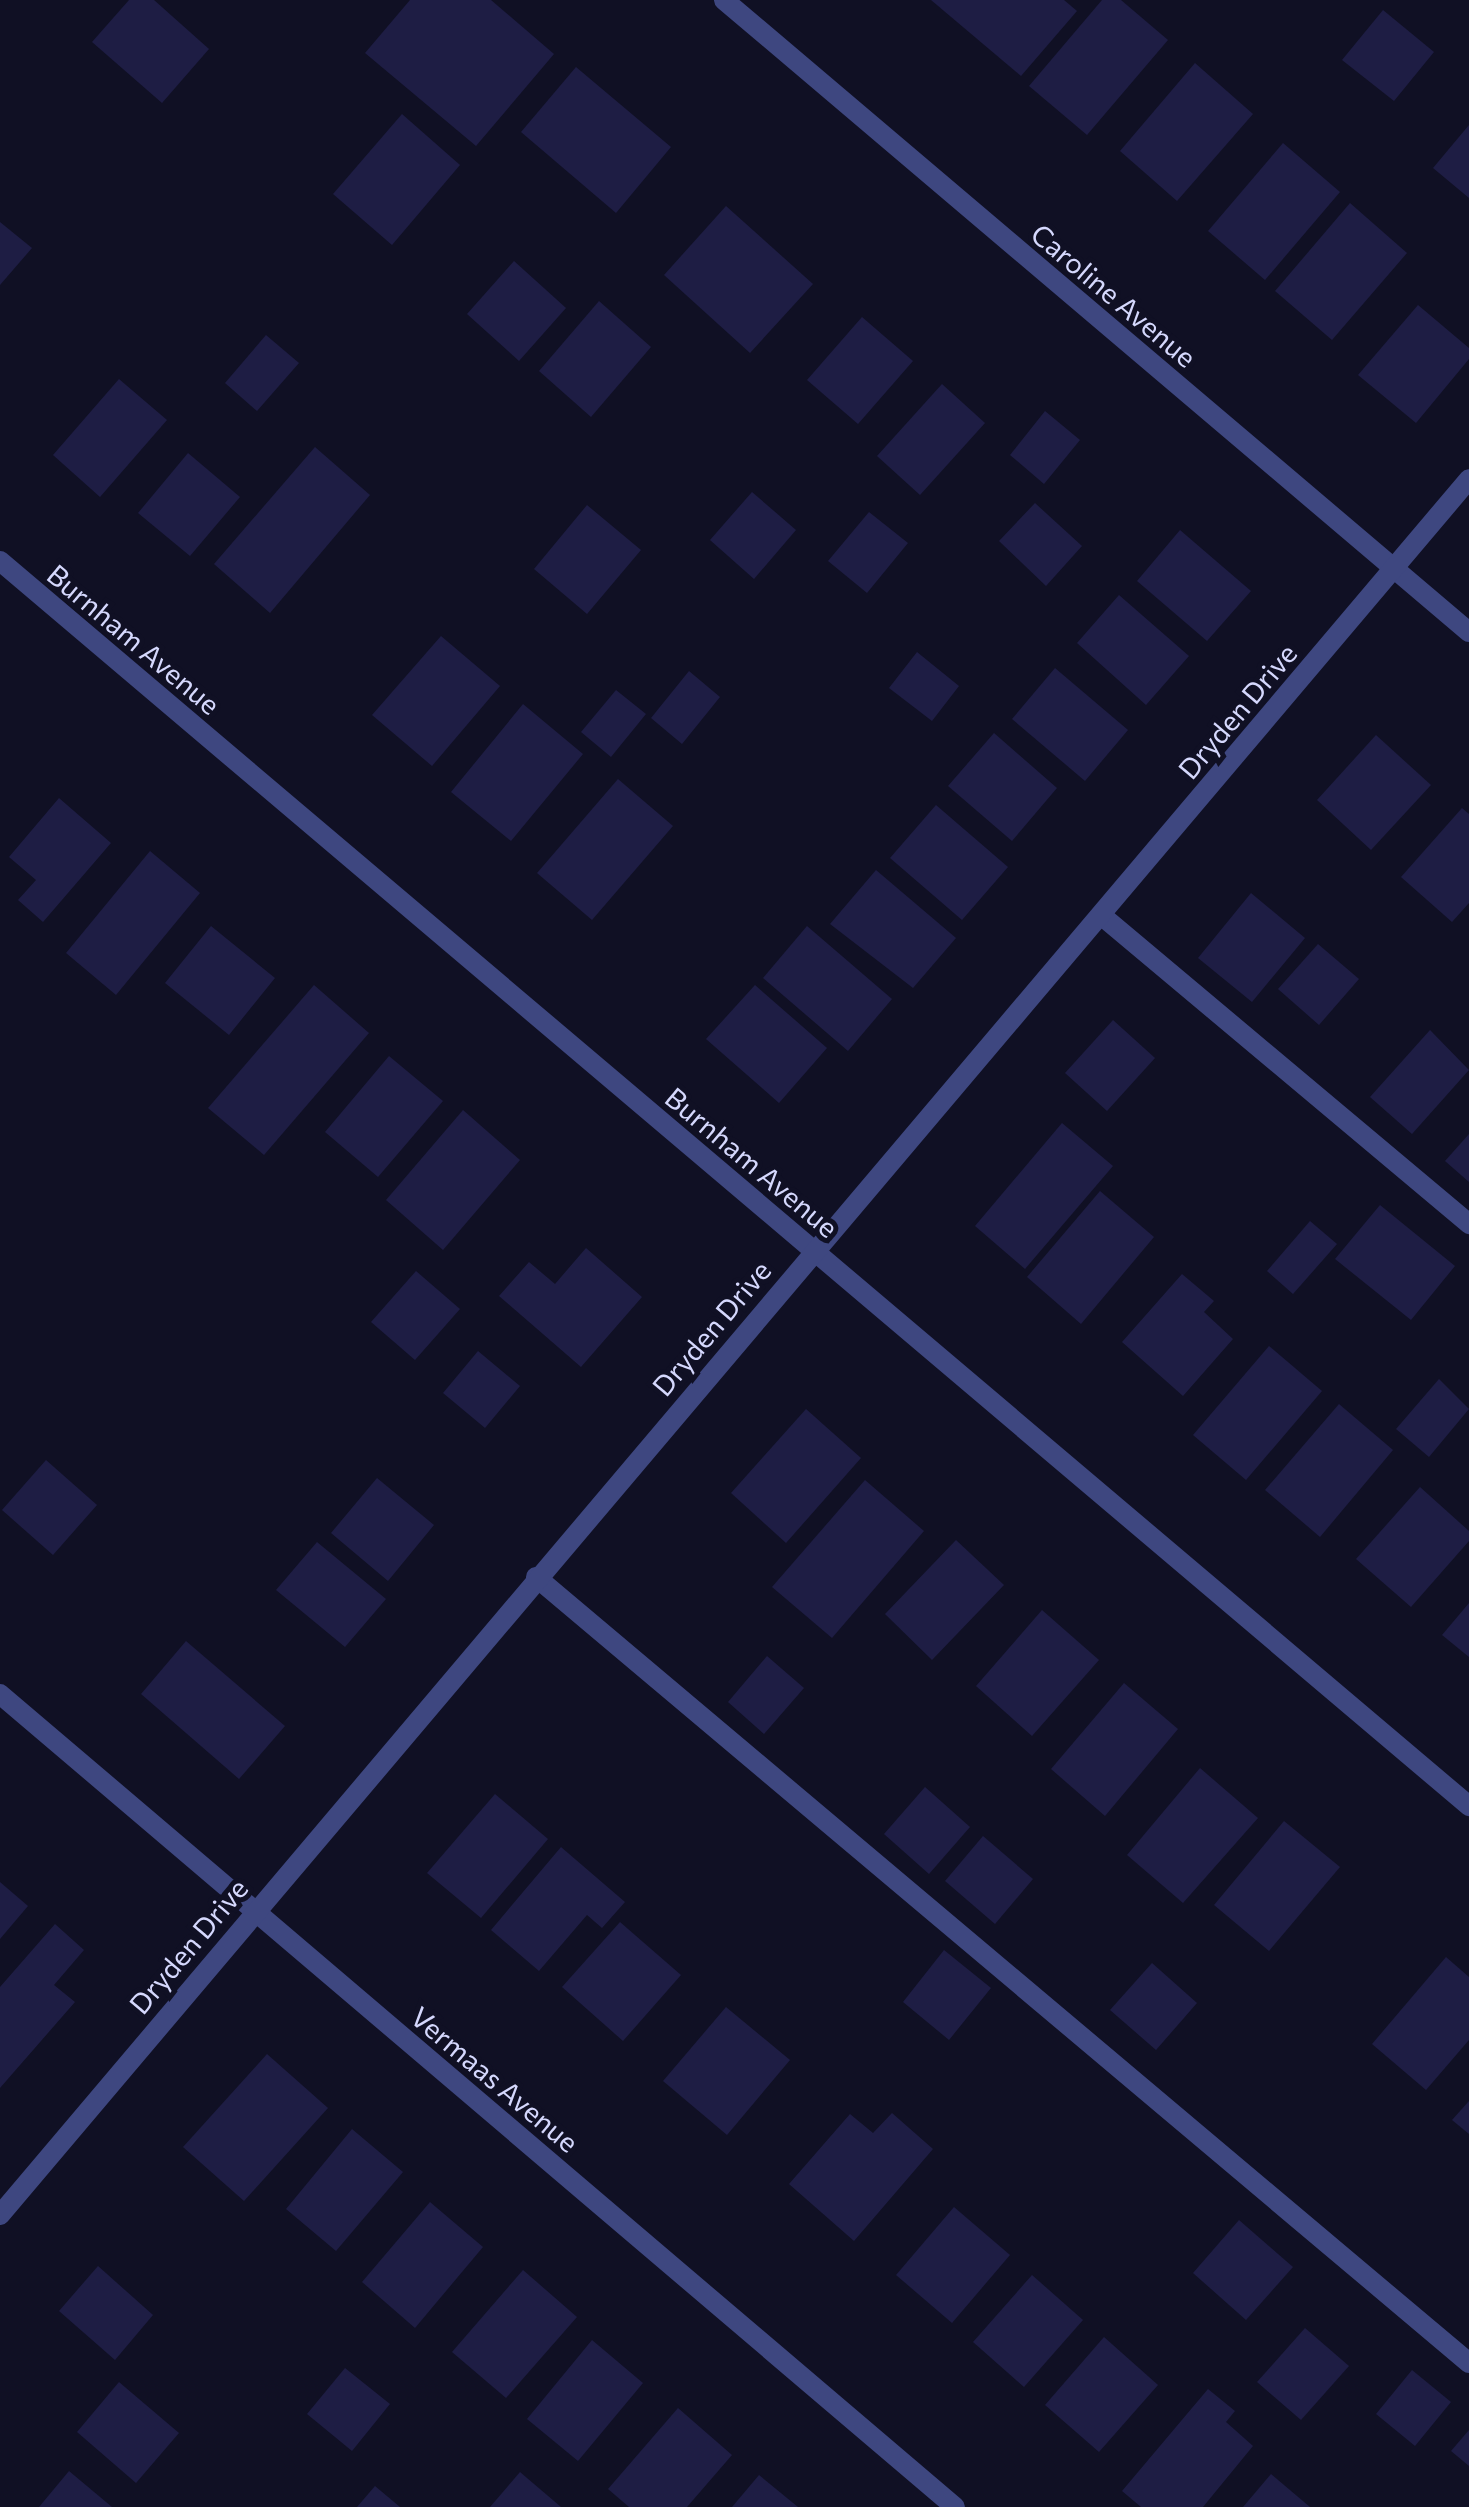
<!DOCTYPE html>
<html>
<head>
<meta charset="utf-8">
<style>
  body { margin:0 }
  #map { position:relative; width:1469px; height:2507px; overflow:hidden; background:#101024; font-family:Commissioner,sans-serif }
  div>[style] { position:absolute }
  .building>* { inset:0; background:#1e1d44 }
  .lane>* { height:20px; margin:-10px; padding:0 10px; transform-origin:10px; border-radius:10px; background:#3e4780 }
  .street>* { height:20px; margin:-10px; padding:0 10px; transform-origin:10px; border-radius:10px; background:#3e4780 }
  span { translate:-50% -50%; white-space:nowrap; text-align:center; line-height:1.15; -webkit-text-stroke:10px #101024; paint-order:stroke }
  .street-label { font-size:28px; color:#d5d8fd }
</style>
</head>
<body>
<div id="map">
  <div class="building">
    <i style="clip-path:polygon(129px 0,154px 0,209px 49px,162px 103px,92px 42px)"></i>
    <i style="clip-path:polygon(410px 0,491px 0,554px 54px,476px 146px,365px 53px)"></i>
    <i style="clip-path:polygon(931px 0,1064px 0,1077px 11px,1021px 76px)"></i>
    <i style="clip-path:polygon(1102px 0,1121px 0,1168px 40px,1087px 135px,1029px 86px)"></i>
    <i style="clip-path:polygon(1383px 10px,1434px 52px,1394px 101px,1342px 60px)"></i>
    <i style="clip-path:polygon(1195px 63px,1253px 114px,1177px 201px,1120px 151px)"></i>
    <i style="clip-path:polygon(576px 67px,671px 147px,616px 213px,521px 132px)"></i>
    <i style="clip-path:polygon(402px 114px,460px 165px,392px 245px,333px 194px)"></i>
    <i style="clip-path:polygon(1469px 125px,1469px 198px,1433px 168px)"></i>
    <i style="clip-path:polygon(1283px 143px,1340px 192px,1265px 280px,1208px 231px)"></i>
    <i style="clip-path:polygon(1350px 203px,1407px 253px,1332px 340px,1275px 291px)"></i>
    <i style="clip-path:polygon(726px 206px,813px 284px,750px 353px,664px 275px)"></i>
    <i style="clip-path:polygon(0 222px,32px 248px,0 285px)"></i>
    <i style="clip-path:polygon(514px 261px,566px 308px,519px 361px,467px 314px)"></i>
    <i style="clip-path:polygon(599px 301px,651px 347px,591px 417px,539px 371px)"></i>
    <i style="clip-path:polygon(1418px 305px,1469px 348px,1469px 359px,1416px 423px,1358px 375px)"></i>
    <i style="clip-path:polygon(862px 317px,913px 361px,858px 424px,807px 380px)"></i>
    <i style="clip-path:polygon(266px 335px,299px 363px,257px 411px,225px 383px)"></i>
    <i style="clip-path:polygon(119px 379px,167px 420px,100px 497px,53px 455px)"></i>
    <i style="clip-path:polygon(942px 384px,985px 423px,920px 495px,877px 456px)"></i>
    <i style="clip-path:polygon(1045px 411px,1080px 440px,1044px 484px,1010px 455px)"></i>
    <i style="clip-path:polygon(315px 447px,370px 495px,270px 613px,214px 564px)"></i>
    <i style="clip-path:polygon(188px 453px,240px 497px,190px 556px,138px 513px)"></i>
    <i style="clip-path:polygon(752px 492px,796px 530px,754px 579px,710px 540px)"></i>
    <i style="clip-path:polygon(1035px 503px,1082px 546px,1046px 586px,999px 541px)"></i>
    <i style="clip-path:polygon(587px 505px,641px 550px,587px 614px,534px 569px)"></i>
    <i style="clip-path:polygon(869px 512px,908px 543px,867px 593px,828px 561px)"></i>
    <i style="clip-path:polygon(1180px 530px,1251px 591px,1207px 641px,1137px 581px)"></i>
    <i style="clip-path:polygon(1119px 595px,1189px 656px,1146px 705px,1077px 643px)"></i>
    <i style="clip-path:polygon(441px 636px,500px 686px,432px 766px,372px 715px)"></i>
    <i style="clip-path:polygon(917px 652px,959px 686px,932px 721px,889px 688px)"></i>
    <i style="clip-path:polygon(1055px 668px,1128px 730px,1085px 781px,1012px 719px)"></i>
    <i style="clip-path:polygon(689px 671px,720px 697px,682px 744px,651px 718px)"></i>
    <i style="clip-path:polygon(616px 690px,646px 714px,611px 757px,581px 732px)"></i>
    <i style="clip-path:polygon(523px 704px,583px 754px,511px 841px,451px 792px)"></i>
    <i style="clip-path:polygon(994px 733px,1057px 788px,1012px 841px,948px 786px)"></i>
    <i style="clip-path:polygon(1376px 735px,1431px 785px,1371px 850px,1317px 800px)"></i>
    <i style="clip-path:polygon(618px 779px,673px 826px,592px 920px,537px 873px)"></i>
    <i style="clip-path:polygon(59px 798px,111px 843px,43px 922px,18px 900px,36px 880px,9px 857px)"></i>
    <i style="clip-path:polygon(936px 805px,1008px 867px,962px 920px,890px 858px)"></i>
    <i style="clip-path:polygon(1462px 808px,1469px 814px,1469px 903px,1452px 922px,1401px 877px)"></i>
    <i style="clip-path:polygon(150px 851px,200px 893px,116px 995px,66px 953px)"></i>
    <i style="clip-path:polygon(876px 870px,956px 938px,913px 988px,830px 924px)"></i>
    <i style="clip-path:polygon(1251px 893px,1305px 938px,1252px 1002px,1198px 958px)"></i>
    <i style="clip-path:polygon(211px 926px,275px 978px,229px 1035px,165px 983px)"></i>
    <i style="clip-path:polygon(807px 926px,892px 999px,848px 1051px,763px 978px)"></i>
    <i style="clip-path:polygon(1318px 944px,1359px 979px,1319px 1025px,1278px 989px)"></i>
    <i style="clip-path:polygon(314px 985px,369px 1033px,264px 1155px,208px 1108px)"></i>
    <i style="clip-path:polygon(755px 985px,827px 1048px,779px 1103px,706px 1039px)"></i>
    <i style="clip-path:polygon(1113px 1020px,1155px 1058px,1107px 1111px,1065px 1073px)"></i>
    <i style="clip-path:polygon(1430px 1030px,1469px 1070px,1412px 1134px,1370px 1097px)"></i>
    <i style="clip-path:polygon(389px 1056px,443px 1101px,378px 1177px,325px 1132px)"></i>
    <i style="clip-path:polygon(463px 1110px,520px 1160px,443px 1250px,386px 1200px)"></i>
    <i style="clip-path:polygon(1062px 1123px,1113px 1166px,1025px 1269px,975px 1226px)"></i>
    <i style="clip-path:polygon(1469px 1134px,1469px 1182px,1445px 1161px)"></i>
    <i style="clip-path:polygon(1100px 1191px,1154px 1237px,1081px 1324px,1027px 1277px)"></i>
    <i style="clip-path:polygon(1380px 1205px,1455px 1266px,1411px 1320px,1335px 1259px)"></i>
    <i style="clip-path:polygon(1310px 1221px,1337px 1244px,1293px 1294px,1267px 1271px)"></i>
    <i style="clip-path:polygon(586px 1248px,642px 1297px,581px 1367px,499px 1296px,529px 1262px,555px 1284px)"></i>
    <i style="clip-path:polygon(416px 1271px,460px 1309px,415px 1360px,371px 1322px)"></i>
    <i style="clip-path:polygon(1182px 1274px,1214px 1301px,1204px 1312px,1233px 1339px,1183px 1396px,1122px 1342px)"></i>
    <i style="clip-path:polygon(1269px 1346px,1322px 1391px,1246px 1480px,1193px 1435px)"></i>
    <i style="clip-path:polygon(478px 1351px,520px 1386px,485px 1428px,443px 1393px)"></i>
    <i style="clip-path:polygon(1439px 1379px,1469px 1409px,1429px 1457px,1396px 1429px)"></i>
    <i style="clip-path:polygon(1339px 1404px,1393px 1450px,1320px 1537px,1265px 1490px)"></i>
    <i style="clip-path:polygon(806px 1409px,861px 1458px,786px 1543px,731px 1493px)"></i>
    <i style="clip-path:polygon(46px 1460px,97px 1505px,53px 1555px,2px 1510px)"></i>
    <i style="clip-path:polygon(377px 1478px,434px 1525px,388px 1581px,331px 1533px)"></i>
    <i style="clip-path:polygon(865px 1480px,924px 1531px,832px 1638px,772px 1587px)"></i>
    <i style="clip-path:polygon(1420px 1487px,1469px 1531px,1469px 1541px,1411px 1607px,1356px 1559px)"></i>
    <i style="clip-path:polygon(956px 1540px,1004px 1585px,932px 1660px,885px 1614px)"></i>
    <i style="clip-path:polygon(317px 1542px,386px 1599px,345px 1647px,276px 1590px)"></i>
    <i style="clip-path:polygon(1469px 1603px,1469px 1657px,1442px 1635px)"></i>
    <i style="clip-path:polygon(1042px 1610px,1099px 1660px,1032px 1736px,976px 1686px)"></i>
    <i style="clip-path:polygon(186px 1641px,285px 1726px,239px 1779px,141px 1694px)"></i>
    <i style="clip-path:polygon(767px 1656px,804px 1688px,764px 1734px,728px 1702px)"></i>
    <i style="clip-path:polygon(1124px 1683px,1178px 1729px,1105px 1816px,1051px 1769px)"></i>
    <i style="clip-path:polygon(1200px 1768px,1258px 1818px,1183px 1903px,1127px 1855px)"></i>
    <i style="clip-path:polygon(925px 1787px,970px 1827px,929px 1874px,884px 1834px)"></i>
    <i style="clip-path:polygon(495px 1794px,548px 1839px,481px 1918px,427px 1873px)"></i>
    <i style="clip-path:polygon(1284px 1821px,1340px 1867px,1269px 1951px,1214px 1905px)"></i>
    <i style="clip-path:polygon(983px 1836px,1033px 1879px,995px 1924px,945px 1881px)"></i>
    <i style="clip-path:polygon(561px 1847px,625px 1902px,602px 1928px,587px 1915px,539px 1971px,491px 1930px)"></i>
    <i style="clip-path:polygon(0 1882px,28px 1906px,0 1939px)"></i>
    <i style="clip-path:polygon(620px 1922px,681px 1975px,623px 2041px,562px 1987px)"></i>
    <i style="clip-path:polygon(55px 1924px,84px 1950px,54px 1985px,75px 2002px,0 2088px,0 1987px)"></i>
    <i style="clip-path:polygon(944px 1950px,991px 1988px,949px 2040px,903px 2002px)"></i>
    <i style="clip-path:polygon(1446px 1957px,1469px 1977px,1469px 2040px,1426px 2090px,1372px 2044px)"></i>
    <i style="clip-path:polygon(1152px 1963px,1197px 2003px,1156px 2050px,1110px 2010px)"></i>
    <i style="clip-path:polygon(726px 2007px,790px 2060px,727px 2135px,663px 2081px)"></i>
    <i style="clip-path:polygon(267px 2054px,328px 2108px,244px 2201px,183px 2147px)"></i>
    <i style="clip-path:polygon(1469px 2101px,1469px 2134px,1452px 2120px)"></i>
    <i style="clip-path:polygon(892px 2113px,933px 2149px,854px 2241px,789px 2184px,850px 2114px,873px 2133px)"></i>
    <i style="clip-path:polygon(352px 2129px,403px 2172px,336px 2251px,286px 2209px)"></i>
    <i style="clip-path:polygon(430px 2202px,483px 2247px,415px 2328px,362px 2282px)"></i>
    <i style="clip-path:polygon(954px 2207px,1010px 2255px,952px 2323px,896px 2275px)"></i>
    <i style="clip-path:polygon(1239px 2220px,1293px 2267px,1246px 2320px,1193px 2273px)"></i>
    <i style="clip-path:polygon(98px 2266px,153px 2315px,115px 2360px,59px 2311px)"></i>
    <i style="clip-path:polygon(523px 2270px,577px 2317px,506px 2398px,452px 2352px)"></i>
    <i style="clip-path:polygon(1032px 2275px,1083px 2320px,1024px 2387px,973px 2342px)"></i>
    <i style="clip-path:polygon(1305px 2328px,1349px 2366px,1301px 2420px,1257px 2382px)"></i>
    <i style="clip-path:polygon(1104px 2337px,1158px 2385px,1099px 2452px,1045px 2405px)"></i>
    <i style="clip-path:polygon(592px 2340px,643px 2383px,578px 2461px,527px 2419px)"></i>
    <i style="clip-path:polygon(345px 2368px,390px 2404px,352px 2451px,307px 2414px)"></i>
    <i style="clip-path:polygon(1412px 2370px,1451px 2402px,1415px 2446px,1376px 2414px)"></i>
    <i style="clip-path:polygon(119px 2382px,179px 2433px,136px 2483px,77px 2432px)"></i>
    <i style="clip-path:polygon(1208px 2389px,1235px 2411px,1226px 2422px,1253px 2446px,1203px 2507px,1141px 2507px,1122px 2491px)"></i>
    <i style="clip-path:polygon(678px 2408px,732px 2455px,687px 2507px,629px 2507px,608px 2489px)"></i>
    <i style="clip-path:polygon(1469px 2430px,1469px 2466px,1451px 2451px)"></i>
    <i style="clip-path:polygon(69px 2471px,112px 2507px,39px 2507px)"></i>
    <i style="clip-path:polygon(520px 2472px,561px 2507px,490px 2507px)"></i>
    <i style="clip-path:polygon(1271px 2474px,1310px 2507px,1243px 2507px)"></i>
    <i style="clip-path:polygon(759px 2475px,798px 2507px,732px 2507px)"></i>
    <i style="clip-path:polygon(375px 2486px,400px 2507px,357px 2507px)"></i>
  </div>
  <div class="lane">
    <i style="left:1101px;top:915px;width:481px;rotate:40deg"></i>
    <i style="left:536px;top:1577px;width:1220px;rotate:40.11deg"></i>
  </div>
  <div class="street">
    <i style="left:724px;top:0;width:977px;rotate:40.31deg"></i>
    <i style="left:0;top:561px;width:1926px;rotate:40.28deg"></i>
    <i style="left:0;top:1694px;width:1254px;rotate:40.41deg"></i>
    <i style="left:0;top:2215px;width:2274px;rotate:-49.76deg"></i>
  </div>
  <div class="street-label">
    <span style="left:1114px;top:295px;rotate:40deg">Caroline Avenue</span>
    <span style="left:134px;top:639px;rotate:40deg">Burnham Avenue</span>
    <span style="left:1237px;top:711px;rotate:-50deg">Dryden Drive</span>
    <span style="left:752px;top:1162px;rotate:40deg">Burnham Avenue</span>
    <span style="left:711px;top:1328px;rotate:-50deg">Dryden Drive</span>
    <span style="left:188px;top:1946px;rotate:-50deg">Dryden Drive</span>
    <span style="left:495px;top:2079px;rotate:40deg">Vermaas Avenue</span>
  </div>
</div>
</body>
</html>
